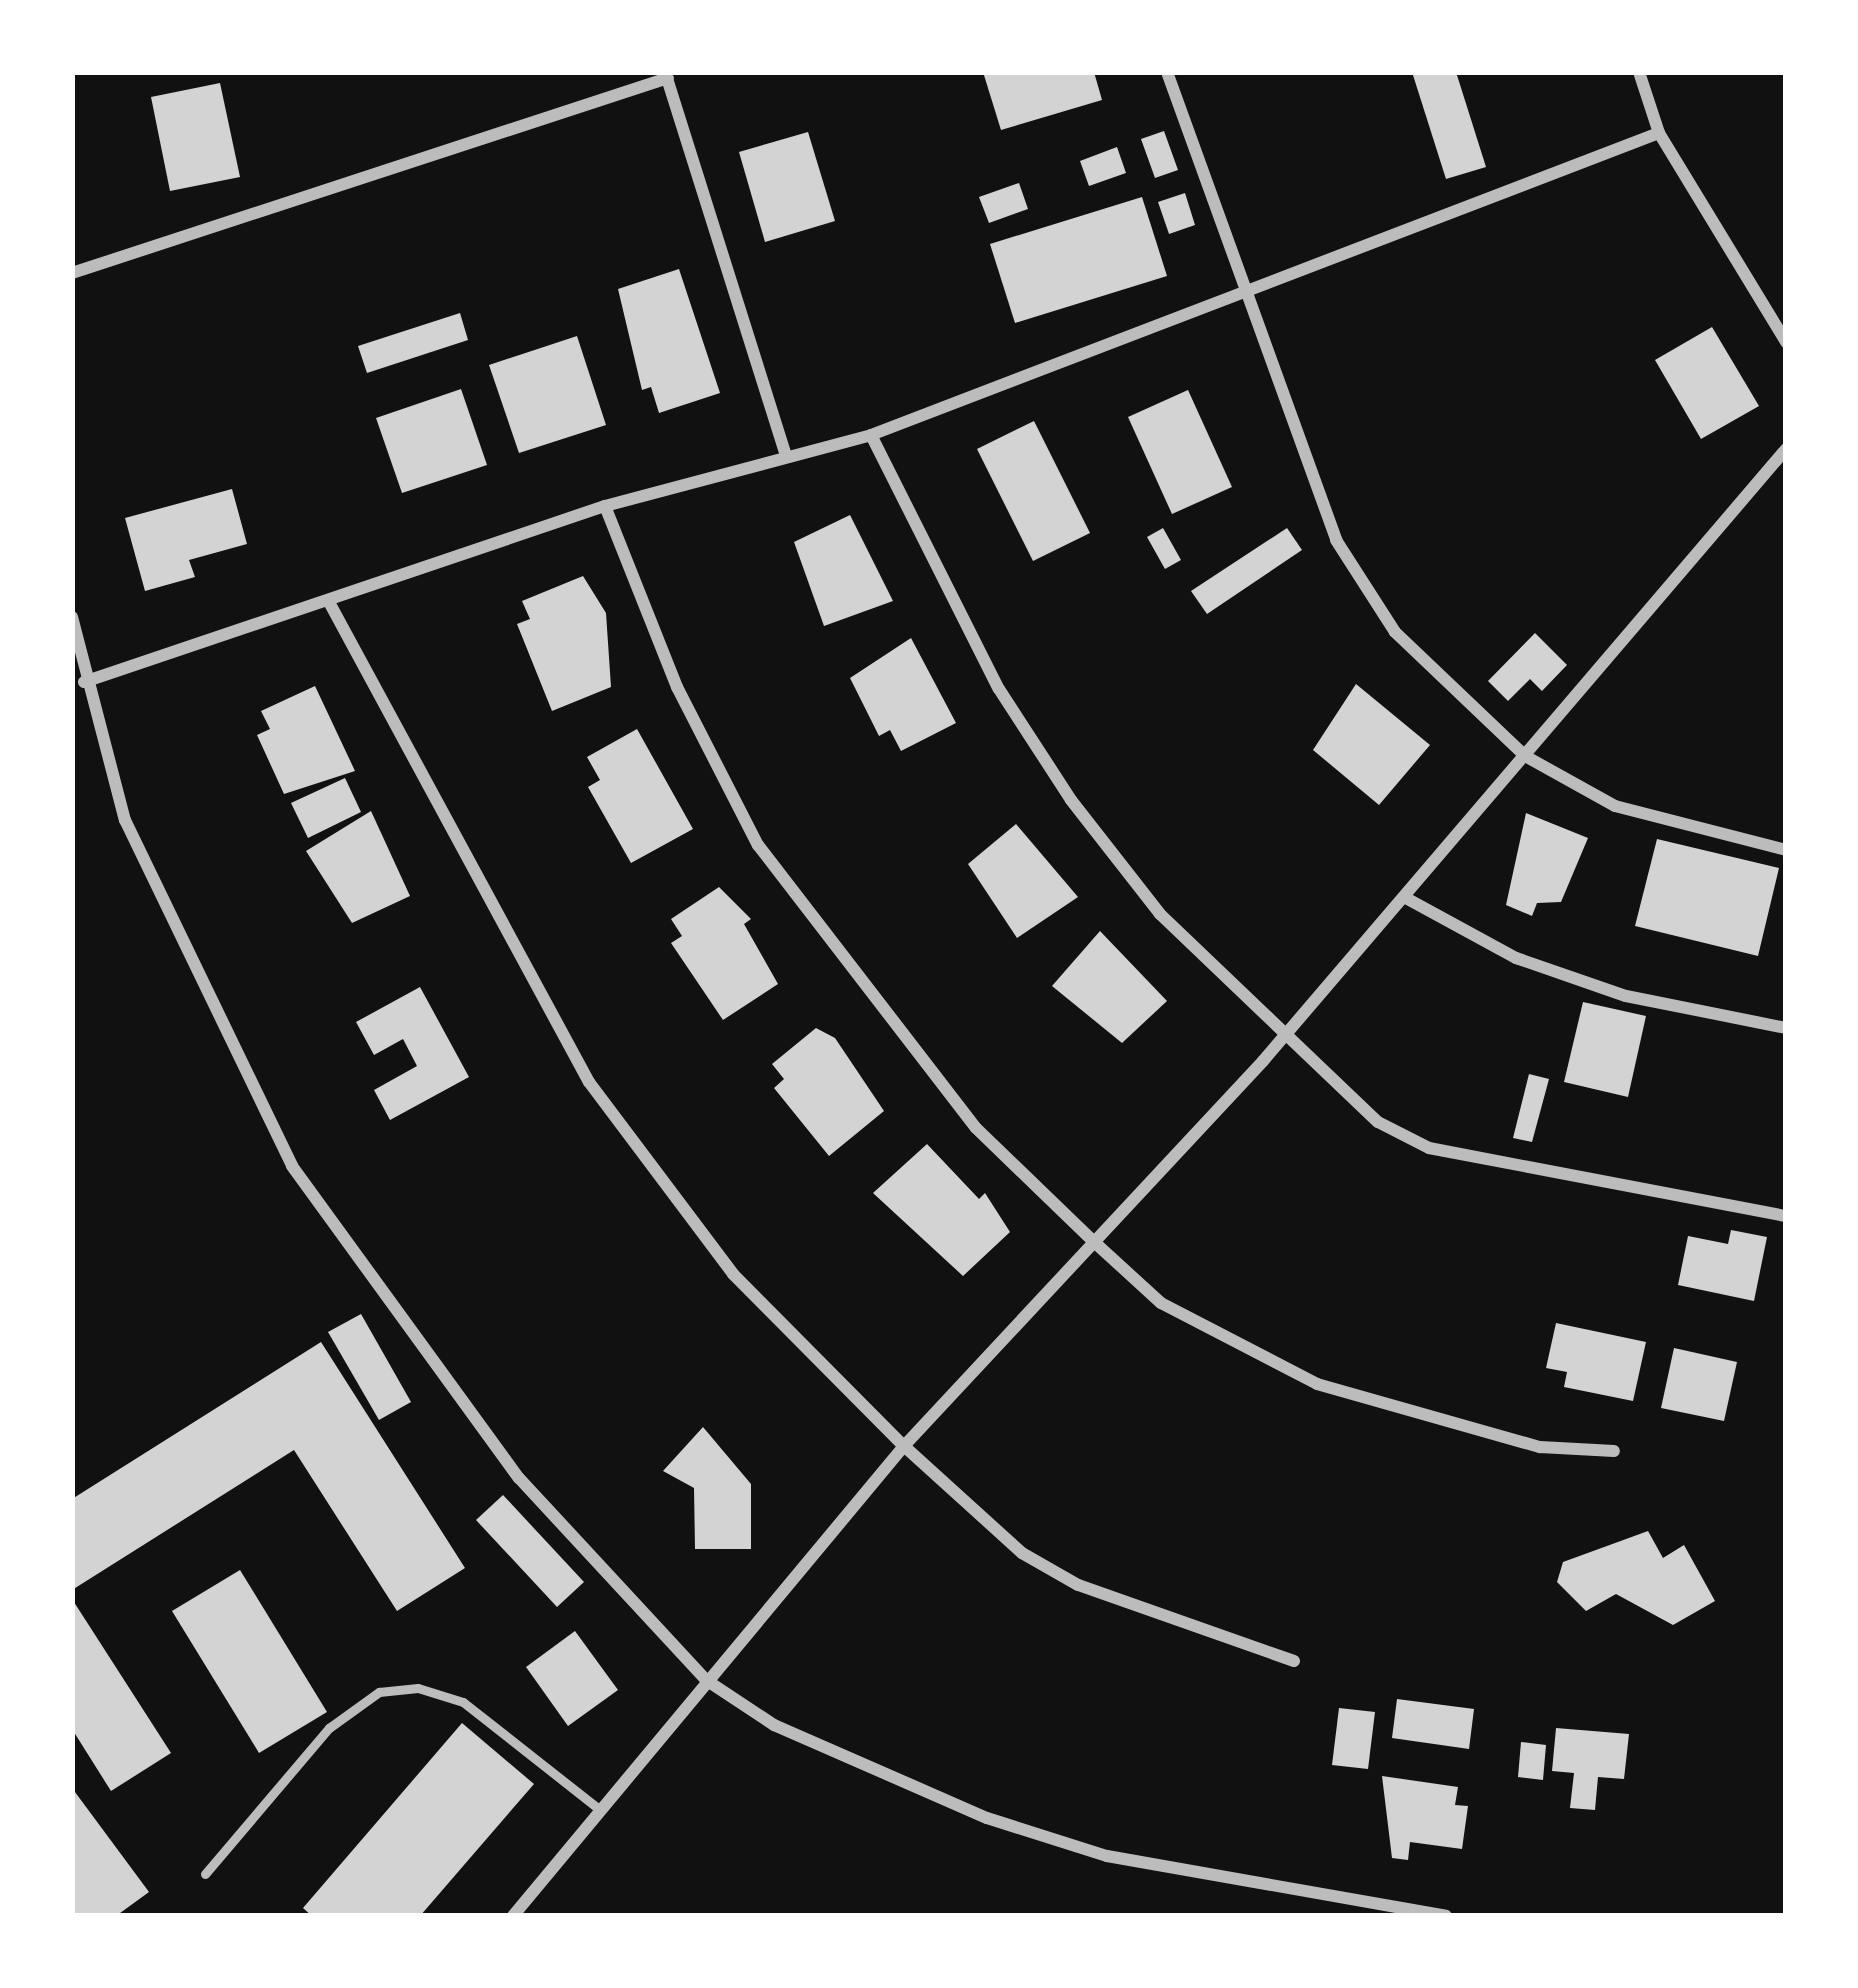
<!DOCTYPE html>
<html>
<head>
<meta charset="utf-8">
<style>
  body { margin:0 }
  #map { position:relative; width:1858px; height:1988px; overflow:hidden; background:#111; font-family:"PT Sans Narrow",sans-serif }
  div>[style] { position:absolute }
  .building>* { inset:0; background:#d3d3d3 }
  .service>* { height:9px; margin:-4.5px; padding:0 4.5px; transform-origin:4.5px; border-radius:4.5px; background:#bcbcbc }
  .minor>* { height:12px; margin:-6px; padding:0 6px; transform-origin:6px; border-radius:6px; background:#bcbcbc }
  span { translate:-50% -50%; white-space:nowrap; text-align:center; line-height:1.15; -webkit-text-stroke:12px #fff; paint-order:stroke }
  .frame { position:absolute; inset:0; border:75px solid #fff; pointer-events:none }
</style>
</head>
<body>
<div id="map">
  <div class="building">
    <i style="clip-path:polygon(983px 72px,1094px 72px,1102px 100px,1001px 130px)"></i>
    <i style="clip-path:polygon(1412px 72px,1456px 72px,1486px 167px,1446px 179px)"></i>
    <i style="clip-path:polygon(220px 83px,240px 177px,170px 191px,151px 97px)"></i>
    <i style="clip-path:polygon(1164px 131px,1178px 170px,1155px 178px,1141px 139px)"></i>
    <i style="clip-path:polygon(808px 132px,835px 221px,765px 242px,739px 152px)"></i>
    <i style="clip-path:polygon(1117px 147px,1126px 173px,1089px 186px,1080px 161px)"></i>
    <i style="clip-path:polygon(1019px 183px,1028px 209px,989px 223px,979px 197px)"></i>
    <i style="clip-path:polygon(1185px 193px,1195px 225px,1169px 234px,1158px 202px)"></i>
    <i style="clip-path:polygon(1142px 197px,1167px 276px,1015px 323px,990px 244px)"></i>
    <i style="clip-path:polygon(679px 269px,720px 393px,659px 413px,651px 387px,642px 390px,618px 289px)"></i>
    <i style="clip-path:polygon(460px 313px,468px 340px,367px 373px,358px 346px)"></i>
    <i style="clip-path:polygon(1712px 327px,1759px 406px,1701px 439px,1655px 360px)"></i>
    <i style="clip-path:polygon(577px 336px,606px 425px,519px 453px,489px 365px)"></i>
    <i style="clip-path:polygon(461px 389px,487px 465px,402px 493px,376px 418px)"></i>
    <i style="clip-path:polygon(1188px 390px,1232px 487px,1172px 514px,1128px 417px)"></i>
    <i style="clip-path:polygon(1034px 421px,1090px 533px,1033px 561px,977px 449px)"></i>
    <i style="clip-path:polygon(232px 489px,247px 544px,189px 560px,195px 577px,145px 591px,125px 518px)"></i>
    <i style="clip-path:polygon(850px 515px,893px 601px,824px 626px,794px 542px)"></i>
    <i style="clip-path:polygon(1163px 528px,1181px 560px,1165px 569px,1147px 537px)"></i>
    <i style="clip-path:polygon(1287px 528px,1302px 550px,1207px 614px,1191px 591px)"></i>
    <i style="clip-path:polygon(583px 576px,606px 613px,611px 687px,552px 711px,517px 624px,530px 619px,522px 601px)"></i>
    <i style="clip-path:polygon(1535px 633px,1567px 665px,1542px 691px,1530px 679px,1508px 701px,1488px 681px)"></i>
    <i style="clip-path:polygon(911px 638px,956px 723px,901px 751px,890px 730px,879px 736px,850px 678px)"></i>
    <i style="clip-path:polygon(1356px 684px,1430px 745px,1379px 805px,1313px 750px)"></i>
    <i style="clip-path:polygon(315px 686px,355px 771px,284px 794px,257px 735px,270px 729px,261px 711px)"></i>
    <i style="clip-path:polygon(637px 729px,693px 829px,631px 863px,588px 787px,600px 780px,587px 757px)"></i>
    <i style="clip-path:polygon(345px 778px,361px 812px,308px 838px,291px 803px)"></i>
    <i style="clip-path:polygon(371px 811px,410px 896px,352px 923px,306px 851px)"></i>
    <i style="clip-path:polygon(1526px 813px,1588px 838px,1561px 902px,1537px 903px,1532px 916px,1506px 905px)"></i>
    <i style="clip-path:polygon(1016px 824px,1078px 897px,1017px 938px,968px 864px)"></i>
    <i style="clip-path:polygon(1657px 839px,1779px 868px,1758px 956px,1635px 926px)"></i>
    <i style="clip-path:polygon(719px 887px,751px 919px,744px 924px,778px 984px,723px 1020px,671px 943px,682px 936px,671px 919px)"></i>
    <i style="clip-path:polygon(1100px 931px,1167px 1001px,1122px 1043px,1052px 986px)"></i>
    <i style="clip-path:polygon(420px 987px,469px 1077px,390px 1120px,374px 1090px,417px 1066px,403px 1039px,374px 1055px,356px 1022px)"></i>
    <i style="clip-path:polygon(1583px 1002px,1646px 1016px,1628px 1097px,1564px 1082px)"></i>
    <i style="clip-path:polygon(816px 1028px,835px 1038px,884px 1111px,829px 1156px,774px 1088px,784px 1079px,772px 1064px)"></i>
    <i style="clip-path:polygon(1529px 1074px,1549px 1079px,1532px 1142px,1513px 1138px)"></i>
    <i style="clip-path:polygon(927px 1144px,979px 1199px,985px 1193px,1010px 1232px,963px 1276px,873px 1193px)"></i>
    <i style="clip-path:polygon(1731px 1230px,1767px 1237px,1754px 1301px,1678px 1285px,1688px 1236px,1728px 1244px)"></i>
    <i style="clip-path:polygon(361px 1314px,411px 1402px,379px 1420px,328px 1332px)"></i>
    <i style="clip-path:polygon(1556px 1323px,1646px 1342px,1633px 1401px,1564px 1387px,1567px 1372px,1546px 1368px)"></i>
    <i style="clip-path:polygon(321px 1342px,465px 1568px,397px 1611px,294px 1450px,72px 1590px,72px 1499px)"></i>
    <i style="clip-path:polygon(1674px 1348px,1737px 1362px,1724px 1421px,1661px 1408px)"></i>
    <i style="clip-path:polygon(703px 1427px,751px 1484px,751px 1549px,695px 1549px,694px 1488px,663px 1471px)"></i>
    <i style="clip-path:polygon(503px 1495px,584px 1582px,557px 1607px,476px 1520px)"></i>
    <i style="clip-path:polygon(1648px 1531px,1663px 1558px,1684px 1545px,1715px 1601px,1673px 1625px,1616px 1594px,1586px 1611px,1557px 1582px,1563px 1562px)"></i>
    <i style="clip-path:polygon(240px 1570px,327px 1712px,259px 1753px,172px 1611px)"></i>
    <i style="clip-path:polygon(72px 1599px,171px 1753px,111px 1791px,72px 1729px)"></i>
    <i style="clip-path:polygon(575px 1631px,618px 1690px,568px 1726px,526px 1667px)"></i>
    <i style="clip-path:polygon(1397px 1699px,1474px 1709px,1469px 1749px,1392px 1738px)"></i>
    <i style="clip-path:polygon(1339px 1708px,1375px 1712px,1368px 1769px,1332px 1765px)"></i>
    <i style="clip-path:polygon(462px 1723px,534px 1784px,420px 1916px,312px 1916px,303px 1908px)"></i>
    <i style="clip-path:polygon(1556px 1728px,1629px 1734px,1624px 1779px,1598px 1777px,1595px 1810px,1570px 1808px,1574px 1773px,1552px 1771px)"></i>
    <i style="clip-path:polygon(1521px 1742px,1546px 1745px,1543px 1780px,1518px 1777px)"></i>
    <i style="clip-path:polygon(1382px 1776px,1458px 1787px,1455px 1805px,1468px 1806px,1462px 1849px,1410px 1842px,1408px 1860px,1392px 1858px)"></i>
    <i style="clip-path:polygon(72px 1788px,149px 1892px,116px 1916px,72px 1913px)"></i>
  </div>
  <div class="service">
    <i style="left:205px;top:1874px;width:192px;rotate:-49.7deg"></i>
    <i style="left:329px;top:1728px;width:62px;rotate:-35.8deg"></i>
    <i style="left:379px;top:1692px;width:39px;rotate:-6deg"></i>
    <i style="left:418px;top:1688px;width:47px;rotate:17.3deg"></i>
    <i style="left:463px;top:1702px;width:174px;rotate:38.2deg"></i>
  </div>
  <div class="minor">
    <i style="left:665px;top:72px;width:399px;rotate:72.5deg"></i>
    <i style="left:1167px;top:72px;width:498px;rotate:70.1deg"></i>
    <i style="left:1336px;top:540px;width:109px;rotate:57.3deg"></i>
    <i style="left:1395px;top:632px;width:180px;rotate:43.6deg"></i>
    <i style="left:1525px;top:756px;width:103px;rotate:29.1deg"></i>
    <i style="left:1615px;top:806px;width:177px;rotate:14.4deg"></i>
    <i style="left:1639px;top:72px;width:64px;rotate:71.8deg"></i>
    <i style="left:1659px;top:133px;width:245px;rotate:58.7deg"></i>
    <i style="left:72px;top:273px;width:627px;rotate:-18.12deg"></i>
    <i style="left:871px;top:435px;width:284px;rotate:63.3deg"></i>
    <i style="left:999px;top:689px;width:132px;rotate:57deg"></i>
    <i style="left:1071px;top:800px;width:145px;rotate:52deg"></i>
    <i style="left:1160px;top:914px;width:301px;rotate:43.7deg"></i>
    <i style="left:1378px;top:1122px;width:57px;rotate:27deg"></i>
    <i style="left:1429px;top:1148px;width:363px;rotate:10.8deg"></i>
    <i style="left:605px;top:506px;width:195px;rotate:68.3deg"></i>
    <i style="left:677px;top:687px;width:178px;rotate:62.9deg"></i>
    <i style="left:758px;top:845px;width:357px;rotate:52.4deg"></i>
    <i style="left:976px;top:1128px;width:161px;rotate:44deg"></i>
    <i style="left:1092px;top:1240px;width:93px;rotate:42.4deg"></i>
    <i style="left:1161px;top:1303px;width:176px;rotate:27.4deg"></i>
    <i style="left:1317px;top:1384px;width:232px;rotate:15.8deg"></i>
    <i style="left:1540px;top:1447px;width:74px;rotate:3.1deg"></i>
    <i style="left:329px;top:602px;width:546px;rotate:61.56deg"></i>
    <i style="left:589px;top:1082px;width:240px;rotate:53.1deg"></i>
    <i style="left:733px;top:1274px;width:243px;rotate:45.2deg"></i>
    <i style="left:904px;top:1446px;width:611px;rotate:129.76deg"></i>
    <i style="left:72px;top:617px;width:210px;rotate:75.4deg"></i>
    <i style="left:125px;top:820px;width:384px;rotate:64.2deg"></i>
    <i style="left:292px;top:1166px;width:386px;rotate:54deg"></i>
    <i style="left:519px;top:1478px;width:275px;rotate:47.2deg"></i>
    <i style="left:706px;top:1680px;width:82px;rotate:33.5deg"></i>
    <i style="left:774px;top:1725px;width:232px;rotate:23.6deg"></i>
    <i style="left:987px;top:1818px;width:126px;rotate:17.6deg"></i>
    <i style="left:1107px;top:1856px;width:344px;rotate:10deg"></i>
    <i style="left:84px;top:682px;width:550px;rotate:-18.67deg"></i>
    <i style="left:605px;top:506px;width:275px;rotate:-14.9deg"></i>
    <i style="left:871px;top:435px;width:844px;rotate:-20.97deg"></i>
    <i style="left:1404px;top:897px;width:128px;rotate:28.6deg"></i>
    <i style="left:1516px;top:958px;width:116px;rotate:19.1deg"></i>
    <i style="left:1626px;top:996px;width:163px;rotate:11.3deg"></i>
    <i style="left:1294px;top:1661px;width:229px;rotate:-160.6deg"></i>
    <i style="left:1078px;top:1585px;width:64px;rotate:-150.3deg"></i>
    <i style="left:1022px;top:1553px;width:159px;rotate:-137.8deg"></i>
    <i style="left:904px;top:1446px;width:526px;rotate:-47deg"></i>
    <i style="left:1263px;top:1061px;width:805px;rotate:-49.48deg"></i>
  </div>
  <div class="frame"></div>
</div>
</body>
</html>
